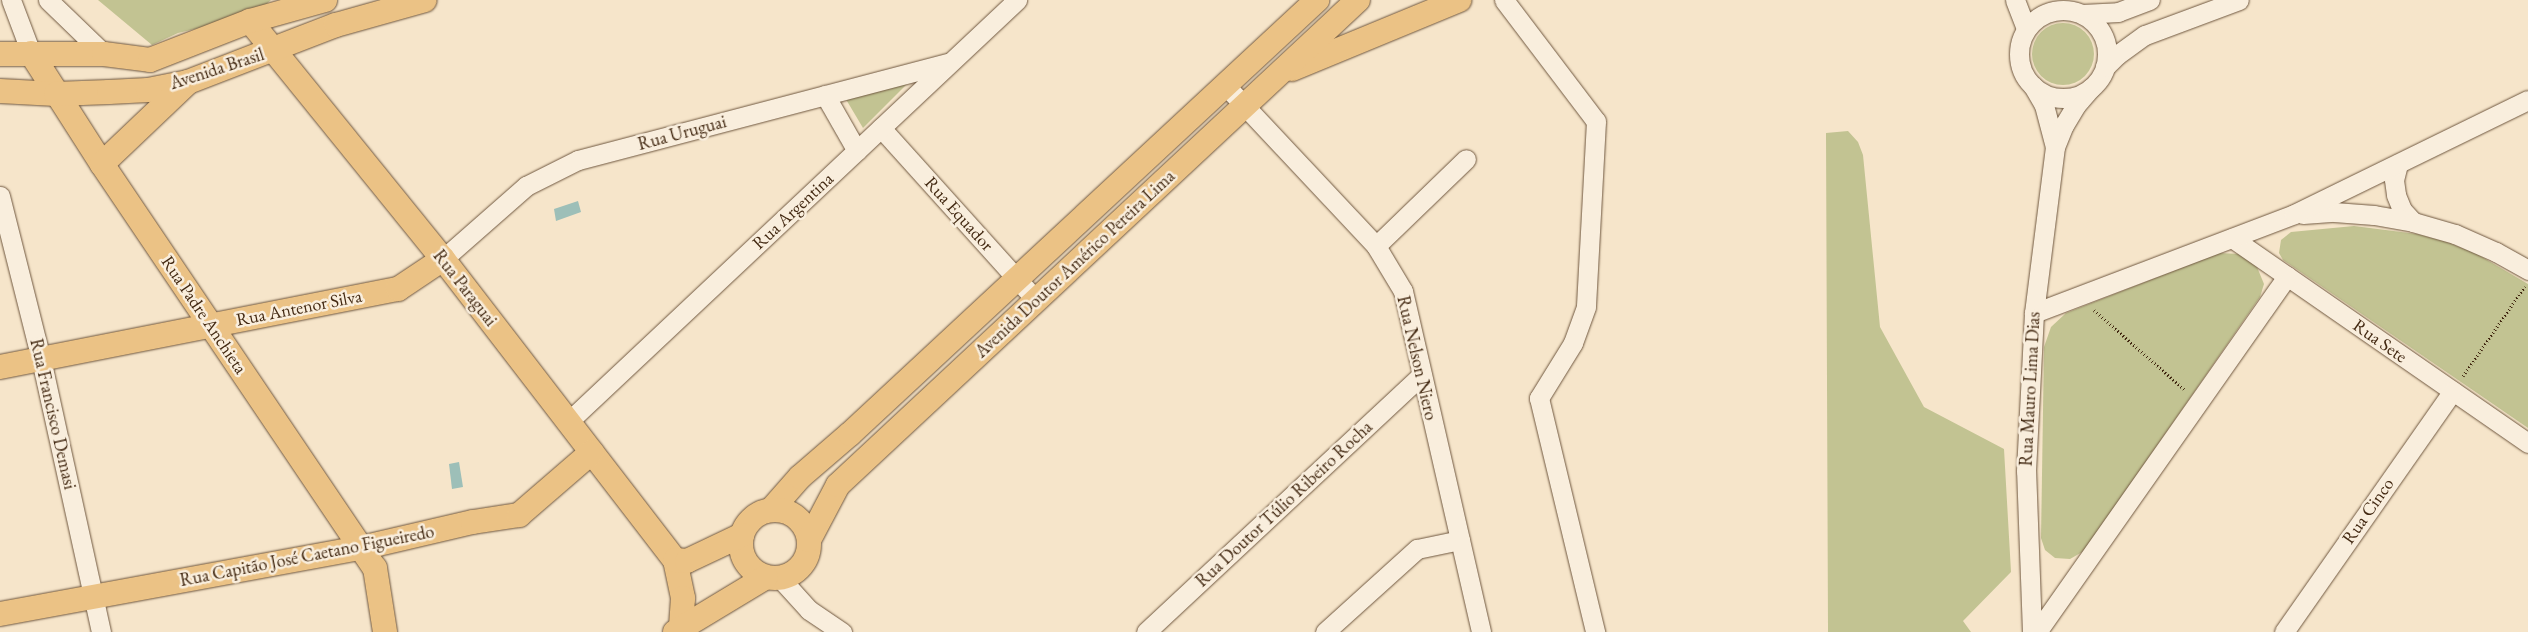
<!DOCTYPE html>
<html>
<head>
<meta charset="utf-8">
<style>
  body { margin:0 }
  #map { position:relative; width:2528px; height:632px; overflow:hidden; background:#f6e5ca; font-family:"EB Garamond",serif }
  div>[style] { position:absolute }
  .green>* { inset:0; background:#c2c392 }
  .round { border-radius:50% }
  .water>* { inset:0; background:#9dbfb8 }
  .path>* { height:3px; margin-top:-1.5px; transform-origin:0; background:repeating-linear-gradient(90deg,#422811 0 1px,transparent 0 3.5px) }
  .roads { filter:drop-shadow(0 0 1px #6f573f) drop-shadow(0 0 1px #6f573f) }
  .minor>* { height:19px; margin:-9.5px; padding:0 9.5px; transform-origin:9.5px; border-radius:9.5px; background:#f9eedd }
  .minor>.ring { margin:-9.5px; padding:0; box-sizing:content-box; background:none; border:19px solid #f9eedd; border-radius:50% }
  .major>* { height:24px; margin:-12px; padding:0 12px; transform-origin:12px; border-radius:12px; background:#ebc285 }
  .major>.ring { margin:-12px; padding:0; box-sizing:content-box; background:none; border:24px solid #ebc285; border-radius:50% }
  span { translate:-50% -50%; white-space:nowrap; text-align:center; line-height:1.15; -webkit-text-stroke:5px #f9eedd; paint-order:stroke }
  .street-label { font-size:18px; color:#422811 }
</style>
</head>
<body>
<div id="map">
  <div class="green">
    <i style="clip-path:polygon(98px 0,271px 0,254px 15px,178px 33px,152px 45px)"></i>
    <i class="round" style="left:2032px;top:23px;width:62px;height:62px"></i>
    <i style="clip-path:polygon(908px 83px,863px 128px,844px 96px)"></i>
    <i style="clip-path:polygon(1848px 131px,1858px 142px,1863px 155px,1880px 327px,1924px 407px,2004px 449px,2011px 572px,1963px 621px,1971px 632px,1828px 632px,1826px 133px)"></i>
    <i style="clip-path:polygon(2354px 226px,2417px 234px,2447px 242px,2477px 254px,2528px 284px,2528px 428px,2283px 260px,2279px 253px,2281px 240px,2291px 232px)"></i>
    <i style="clip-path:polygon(2219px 253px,2240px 254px,2257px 267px,2264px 284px,2260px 297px,2084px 551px,2070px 559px,2055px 558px,2045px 550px,2041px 538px,2044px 347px,2051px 327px,2066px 313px)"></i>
  </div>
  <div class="water">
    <i style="clip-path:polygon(578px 201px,581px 212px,556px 221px,554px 209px)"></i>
    <i style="clip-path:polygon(459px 462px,463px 487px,452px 489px,449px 464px)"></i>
  </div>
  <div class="path">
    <i style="left:2094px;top:310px;width:121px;rotate:41.3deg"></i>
    <i style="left:2463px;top:376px;width:109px;rotate:-55.4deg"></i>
  </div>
  <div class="roads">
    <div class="minor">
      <i style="left:11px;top:0;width:57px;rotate:69.3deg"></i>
      <i style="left:48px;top:0;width:78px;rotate:44deg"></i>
      <i style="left:1504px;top:0;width:152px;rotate:52.8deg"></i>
      <i style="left:1596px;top:121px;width:186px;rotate:93.1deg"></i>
      <i style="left:1586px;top:307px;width:38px;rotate:110deg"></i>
      <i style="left:1573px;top:343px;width:65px;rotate:121.7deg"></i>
      <i style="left:1539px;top:398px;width:241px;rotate:76.5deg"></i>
      <i style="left:2015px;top:0;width:31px;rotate:69deg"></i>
      <i class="ring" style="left:2019px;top:10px;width:69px;height:69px"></i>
      <i style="left:2082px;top:14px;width:36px;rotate:-3deg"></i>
      <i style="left:2118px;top:12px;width:34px;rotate:-21deg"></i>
      <i style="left:2105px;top:67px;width:17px;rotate:-45deg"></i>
      <i style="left:2117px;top:55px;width:34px;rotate:-36deg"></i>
      <i style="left:2145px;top:35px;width:100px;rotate:-20.4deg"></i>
      <i style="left:1225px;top:85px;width:221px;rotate:46.8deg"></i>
      <i style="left:1376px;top:246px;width:52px;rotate:59deg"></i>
      <i style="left:1403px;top:291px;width:350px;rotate:77.1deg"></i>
      <i style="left:2033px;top:86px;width:22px;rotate:60deg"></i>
      <i style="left:2044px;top:105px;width:43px;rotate:75.3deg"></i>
      <i style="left:825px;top:95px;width:64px;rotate:60.3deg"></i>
      <i style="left:881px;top:128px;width:233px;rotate:48deg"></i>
      <i style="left:2398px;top:164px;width:16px;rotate:104deg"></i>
      <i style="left:2394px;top:180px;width:15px;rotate:82deg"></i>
      <i style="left:2396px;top:195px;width:16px;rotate:68deg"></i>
      <i style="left:2402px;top:210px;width:16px;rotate:47deg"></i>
      <i style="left:0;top:196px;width:168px;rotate:75.9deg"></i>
      <i style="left:41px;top:359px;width:280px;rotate:77.6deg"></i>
      <i style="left:2303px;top:214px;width:31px;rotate:-4deg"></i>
      <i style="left:2334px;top:212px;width:40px;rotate:4.3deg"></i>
      <i style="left:2374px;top:215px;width:40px;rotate:10deg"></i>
      <i style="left:2413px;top:222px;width:44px;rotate:15.9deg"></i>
      <i style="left:2455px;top:234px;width:45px;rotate:23.7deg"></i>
      <i style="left:2496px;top:252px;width:37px;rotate:29deg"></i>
      <i style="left:2232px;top:238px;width:360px;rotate:34.7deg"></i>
      <i style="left:1376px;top:246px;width:125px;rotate:-44deg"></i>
      <i style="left:443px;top:259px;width:111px;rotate:-41.3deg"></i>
      <i style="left:526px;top:186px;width:58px;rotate:-26.6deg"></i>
      <i style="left:578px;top:160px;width:383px;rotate:-14.7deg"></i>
      <i style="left:2034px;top:313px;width:278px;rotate:-20.8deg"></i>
      <i style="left:2294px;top:214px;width:260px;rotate:-26deg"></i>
      <i style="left:569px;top:421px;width:615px;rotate:-43.22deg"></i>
      <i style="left:780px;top:578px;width:43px;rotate:47.8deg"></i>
      <i style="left:809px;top:610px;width:40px;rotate:34deg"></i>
      <i style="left:1146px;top:632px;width:377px;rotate:-43deg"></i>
      <i style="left:1325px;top:632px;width:124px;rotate:-42.1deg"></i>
      <i style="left:1417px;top:549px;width:44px;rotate:-11.8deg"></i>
      <i style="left:2032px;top:632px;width:161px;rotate:-92.1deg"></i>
      <i style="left:2026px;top:471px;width:158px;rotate:-87.1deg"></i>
      <i style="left:2034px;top:313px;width:167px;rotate:-82.8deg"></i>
      <i style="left:2055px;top:147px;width:24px;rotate:-68deg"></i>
      <i style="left:2064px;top:125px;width:23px;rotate:-59deg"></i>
      <i style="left:2076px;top:105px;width:23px;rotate:-49deg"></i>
      <i style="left:2037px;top:632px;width:435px;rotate:-54.9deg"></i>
      <i style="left:2284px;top:632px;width:294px;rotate:-55deg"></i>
    </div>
    <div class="major">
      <i style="left:250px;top:21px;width:306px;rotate:51deg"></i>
      <i style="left:443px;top:259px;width:380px;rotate:52.4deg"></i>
      <i style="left:675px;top:560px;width:39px;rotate:78deg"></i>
      <i style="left:683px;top:598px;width:29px;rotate:94deg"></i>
      <i style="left:31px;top:53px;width:132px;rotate:57.4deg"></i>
      <i style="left:102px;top:164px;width:488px;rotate:56deg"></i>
      <i style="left:375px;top:568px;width:65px;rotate:81.1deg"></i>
      <i style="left:0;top:54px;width:104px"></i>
      <i style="left:104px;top:54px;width:46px;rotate:7.4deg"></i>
      <i style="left:150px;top:60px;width:107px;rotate:-21.3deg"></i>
      <i style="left:250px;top:21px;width:78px;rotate:-15.6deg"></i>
      <i style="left:1292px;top:69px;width:181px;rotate:-22.4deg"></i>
      <i style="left:0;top:91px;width:56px;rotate:3.1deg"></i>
      <i style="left:56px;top:94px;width:53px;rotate:-2.2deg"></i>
      <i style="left:109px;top:92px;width:39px;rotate:-3deg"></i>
      <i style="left:148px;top:90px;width:41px;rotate:-11.3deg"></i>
      <i style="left:188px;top:82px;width:159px;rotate:-21.1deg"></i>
      <i style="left:336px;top:25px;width:92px;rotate:-15.7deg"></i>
      <i style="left:102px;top:164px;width:119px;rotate:-43.6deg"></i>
      <i style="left:0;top:367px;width:406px;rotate:-11.1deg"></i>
      <i style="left:398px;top:289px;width:54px;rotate:-33.7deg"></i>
      <i style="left:771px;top:510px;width:44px;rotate:-48.7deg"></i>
      <i style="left:800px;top:477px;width:66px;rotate:-40.7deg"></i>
      <i style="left:850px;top:434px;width:638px;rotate:-42.9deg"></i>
      <i class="ring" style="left:741px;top:510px;width:44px;height:44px"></i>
      <i style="left:809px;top:540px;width:62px;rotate:-62.2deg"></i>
      <i style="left:838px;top:485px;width:711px;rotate:-43.01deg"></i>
      <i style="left:675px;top:560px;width:12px;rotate:5deg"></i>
      <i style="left:687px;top:561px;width:61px;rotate:-25.3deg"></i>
      <i style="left:0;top:614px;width:367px;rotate:-10.4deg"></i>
      <i style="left:361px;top:548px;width:115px;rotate:-13.1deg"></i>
      <i style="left:473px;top:522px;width:47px;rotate:-8.7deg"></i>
      <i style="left:519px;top:515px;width:96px;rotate:-40.8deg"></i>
      <i style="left:675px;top:632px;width:106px;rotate:-31.1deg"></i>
    </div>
  </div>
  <div class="street-label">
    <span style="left:217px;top:69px;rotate:-18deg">Avenida Brasil</span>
    <span style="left:682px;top:133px;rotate:-15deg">Rua Uruguai</span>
    <span style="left:793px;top:211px;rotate:-43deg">Rua Argentina</span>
    <span style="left:959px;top:214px;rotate:48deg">Rua Equador</span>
    <span style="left:1075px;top:264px;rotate:-43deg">Avenida Doutor Américo Pereira Lima</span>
    <span style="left:465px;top:288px;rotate:52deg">Rua Paraguai</span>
    <span style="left:299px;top:308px;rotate:-11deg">Rua Antenor Silva</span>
    <span style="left:204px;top:315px;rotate:56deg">Rua Padre Anchieta</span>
    <span style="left:2380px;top:341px;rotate:35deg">Rua Sete</span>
    <span style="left:1417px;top:358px;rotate:77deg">Rua Nelson Niero</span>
    <span style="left:2030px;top:389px;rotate:-87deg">Rua Mauro Lima Dias</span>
    <span style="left:53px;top:414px;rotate:77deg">Rua Francisco Demasi</span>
    <span style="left:1284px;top:504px;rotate:-43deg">Rua Doutor Túlio Ribeiro Rocha</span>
    <span style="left:2368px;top:511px;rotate:-55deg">Rua Cinco</span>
    <span style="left:307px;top:556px;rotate:-11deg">Rua Capitão José Caetano Figueiredo</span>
  </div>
</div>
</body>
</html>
